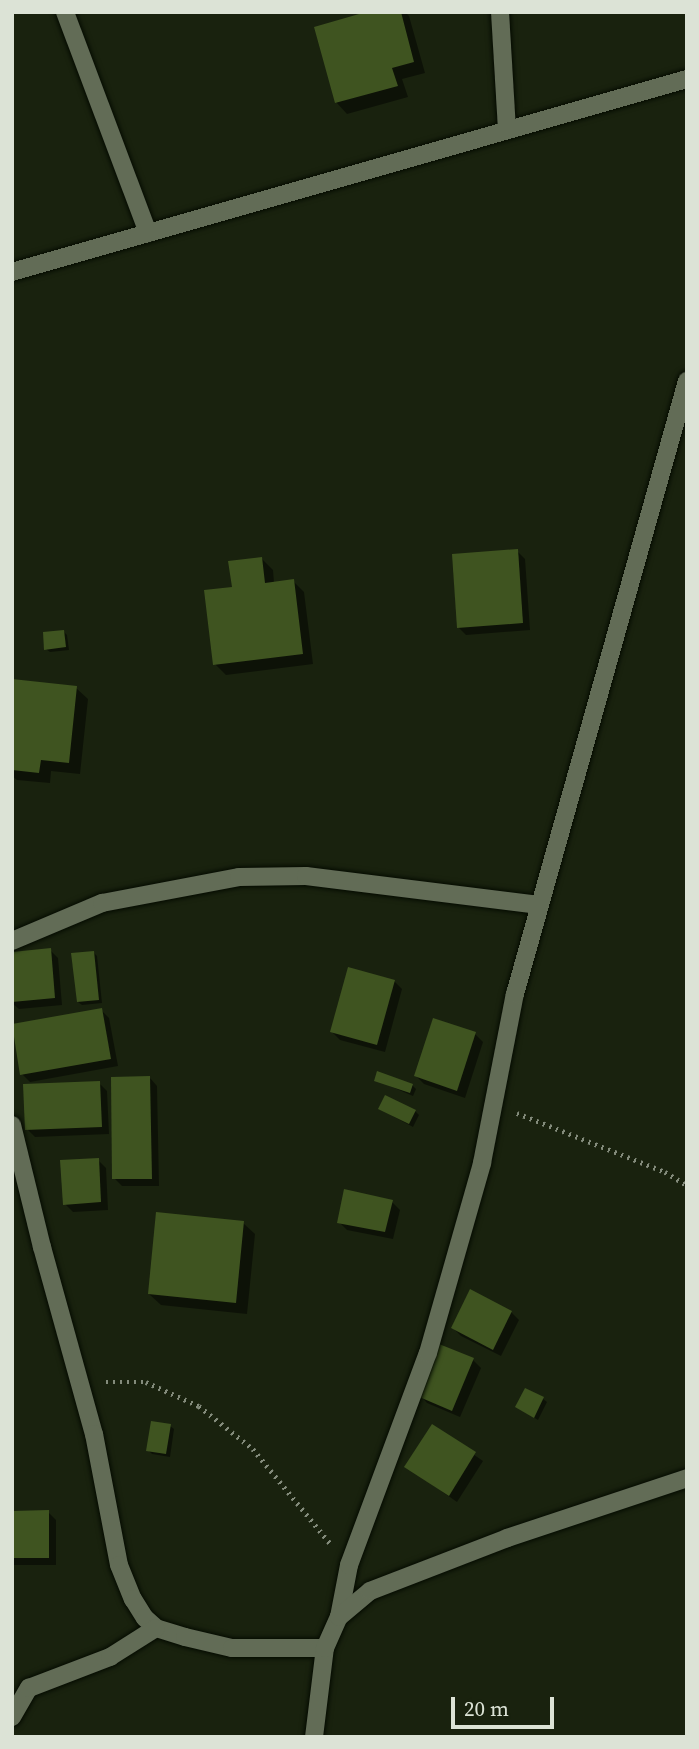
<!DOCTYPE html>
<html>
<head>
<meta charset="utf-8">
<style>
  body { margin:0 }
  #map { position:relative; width:699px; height:1749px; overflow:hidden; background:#19220e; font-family:"Source Serif 4",serif }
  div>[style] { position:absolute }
  .shadow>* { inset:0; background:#0007 }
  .building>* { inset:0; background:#3f5420 }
  .path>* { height:4.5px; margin-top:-2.25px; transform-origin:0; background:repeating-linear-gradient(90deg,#838b7b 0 2px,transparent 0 7px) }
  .roads { filter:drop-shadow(0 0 2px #050b00) drop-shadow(0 0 2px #050b00) }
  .minor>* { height:18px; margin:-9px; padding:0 9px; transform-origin:9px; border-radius:9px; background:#626c56 }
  span { translate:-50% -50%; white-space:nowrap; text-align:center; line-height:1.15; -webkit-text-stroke:5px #19220e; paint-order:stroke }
  .frame { position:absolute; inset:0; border:14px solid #dce3d6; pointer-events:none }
  .scale { position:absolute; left:451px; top:1697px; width:103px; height:32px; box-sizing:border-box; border:4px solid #dce3d6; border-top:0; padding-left:9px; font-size:21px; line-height:24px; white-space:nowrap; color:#dce3d6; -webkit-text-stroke:5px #19220e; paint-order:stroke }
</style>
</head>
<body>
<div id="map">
  <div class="shadow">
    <i style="clip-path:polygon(373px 12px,405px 12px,409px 16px,425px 73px,402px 79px,408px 97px,347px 114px,336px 102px)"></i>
    <i style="clip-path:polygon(517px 551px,525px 559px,530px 630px,466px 635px,458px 627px)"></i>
    <i style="clip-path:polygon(262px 559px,273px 570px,274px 583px,293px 581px,304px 592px,313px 664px,226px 675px,215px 664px,234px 588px)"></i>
    <i style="clip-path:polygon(64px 632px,67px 635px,69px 650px,50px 652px,46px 649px)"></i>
    <i style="clip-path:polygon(12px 681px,76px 688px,88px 699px,80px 774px,51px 771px,50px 783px,17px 780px,12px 776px)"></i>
    <i style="clip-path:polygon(50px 950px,58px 958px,62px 1005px,19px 1009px,12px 1003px,12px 954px)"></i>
    <i style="clip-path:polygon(94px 953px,97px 956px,102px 1003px,82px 1005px,78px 1002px)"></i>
    <i style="clip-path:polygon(394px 981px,402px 989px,385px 1052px,340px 1040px,332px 1032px)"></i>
    <i style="clip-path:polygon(101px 1010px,109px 1018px,118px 1066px,30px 1082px,22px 1074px)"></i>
    <i style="clip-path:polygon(434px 1020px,475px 1034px,483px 1042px,465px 1098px,424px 1084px,416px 1076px)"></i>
    <i style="clip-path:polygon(150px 1078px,157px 1086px,159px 1186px,122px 1186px,114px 1178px)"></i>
    <i style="clip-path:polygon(376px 1080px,412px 1085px,416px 1089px,413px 1096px)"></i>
    <i style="clip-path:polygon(99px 1083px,107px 1091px,109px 1134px,35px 1137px,27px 1129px)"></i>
    <i style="clip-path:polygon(380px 1109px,415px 1111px,419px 1115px,413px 1127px)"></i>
    <i style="clip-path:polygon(98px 1160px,106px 1168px,108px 1210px,73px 1212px,65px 1204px)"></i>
    <i style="clip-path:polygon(392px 1202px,400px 1210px,393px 1239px,347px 1230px,339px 1222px)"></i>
    <i style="clip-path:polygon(243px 1223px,255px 1234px,247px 1314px,161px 1305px,149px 1294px)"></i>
    <i style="clip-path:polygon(511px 1312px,519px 1320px,501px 1356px,461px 1336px,453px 1328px)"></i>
    <i style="clip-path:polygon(473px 1360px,481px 1368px,460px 1417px,427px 1403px,420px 1395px)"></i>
    <i style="clip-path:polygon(543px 1399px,547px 1402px,538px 1420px,517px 1407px)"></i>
    <i style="clip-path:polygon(170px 1426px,174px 1429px,170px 1457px,152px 1454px,148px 1450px)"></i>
    <i style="clip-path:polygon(432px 1426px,483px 1461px,457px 1502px,407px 1467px)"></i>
    <i style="clip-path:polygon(12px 1512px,48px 1512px,56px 1520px,56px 1565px,12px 1565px)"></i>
  </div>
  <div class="building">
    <i style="clip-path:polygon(366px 12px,401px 12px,414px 62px,392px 68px,398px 86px,335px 103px,314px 27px)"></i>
    <i style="clip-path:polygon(518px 549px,523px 623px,457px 628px,452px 554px)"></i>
    <i style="clip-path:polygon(262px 557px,265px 583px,294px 579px,303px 654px,213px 665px,204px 590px,232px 587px,228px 561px)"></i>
    <i style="clip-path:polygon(64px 630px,66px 647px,44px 650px,43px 632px)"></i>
    <i style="clip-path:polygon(12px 679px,77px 686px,69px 763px,41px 760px,39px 773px,12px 770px)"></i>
    <i style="clip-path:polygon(51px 948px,55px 998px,12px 1002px,12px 952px)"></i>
    <i style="clip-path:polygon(94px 951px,99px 1000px,77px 1002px,71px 953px)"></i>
    <i style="clip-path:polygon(348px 967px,395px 980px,377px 1045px,330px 1032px)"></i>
    <i style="clip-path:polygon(102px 1008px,111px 1059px,20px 1075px,12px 1024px)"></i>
    <i style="clip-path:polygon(433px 1018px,476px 1032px,457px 1091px,414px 1076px)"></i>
    <i style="clip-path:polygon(377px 1071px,413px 1084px,410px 1093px,374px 1081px)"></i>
    <i style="clip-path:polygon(150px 1076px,152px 1179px,112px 1179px,111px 1077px)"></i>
    <i style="clip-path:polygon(100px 1081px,102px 1127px,25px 1130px,23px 1084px)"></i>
    <i style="clip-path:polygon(385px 1095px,416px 1110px,409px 1124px,378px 1109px)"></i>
    <i style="clip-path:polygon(99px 1158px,101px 1202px,63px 1205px,60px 1160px)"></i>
    <i style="clip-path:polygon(344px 1189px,393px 1200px,385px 1232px,337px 1223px)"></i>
    <i style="clip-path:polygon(156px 1212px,244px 1221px,236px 1303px,148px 1294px)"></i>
    <i style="clip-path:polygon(470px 1289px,512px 1311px,493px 1350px,451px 1328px)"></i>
    <i style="clip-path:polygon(439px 1344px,474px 1358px,452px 1411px,417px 1396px)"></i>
    <i style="clip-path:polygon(525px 1388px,544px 1397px,534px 1418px,515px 1407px)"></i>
    <i style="clip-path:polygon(151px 1421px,171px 1424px,166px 1454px,146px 1451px)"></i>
    <i style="clip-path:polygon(432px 1424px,476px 1452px,449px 1496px,404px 1467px)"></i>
    <i style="clip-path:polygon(49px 1510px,49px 1558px,12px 1558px,12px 1511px)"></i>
  </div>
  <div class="path">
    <i style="left:517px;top:1113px;width:159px;rotate:21.7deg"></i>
    <i style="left:665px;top:1172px;width:26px;rotate:31deg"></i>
    <i style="left:106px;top:1382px;width:40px"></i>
    <i style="left:146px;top:1382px;width:58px;rotate:24.4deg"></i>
    <i style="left:199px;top:1406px;width:69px;rotate:38.5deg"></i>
    <i style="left:253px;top:1449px;width:122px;rotate:50.7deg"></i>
  </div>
  <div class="roads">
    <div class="minor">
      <i style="left:65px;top:12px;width:236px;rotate:69.4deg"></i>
      <i style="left:500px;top:12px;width:118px;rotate:86.6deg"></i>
      <i style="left:12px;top:272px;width:702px;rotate:-15.96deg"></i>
      <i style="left:12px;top:941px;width:98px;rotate:-22.9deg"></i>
      <i style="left:102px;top:903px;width:139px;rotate:-10.7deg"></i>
      <i style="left:239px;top:877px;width:67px;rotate:-0.9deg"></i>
      <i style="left:306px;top:876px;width:235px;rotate:7.1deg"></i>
      <i style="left:12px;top:1125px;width:126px;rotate:76.2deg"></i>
      <i style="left:42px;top:1247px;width:194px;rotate:74.5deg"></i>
      <i style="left:94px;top:1434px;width:133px;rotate:79.2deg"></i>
      <i style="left:119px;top:1565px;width:37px;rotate:68deg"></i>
      <i style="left:133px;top:1599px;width:22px;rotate:58deg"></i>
      <i style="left:145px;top:1618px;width:15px;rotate:42deg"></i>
      <i style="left:156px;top:1628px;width:30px;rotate:17deg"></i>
      <i style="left:185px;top:1637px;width:48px;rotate:13.2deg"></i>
      <i style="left:232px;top:1648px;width:93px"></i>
      <i style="left:339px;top:1617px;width:53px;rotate:-79.1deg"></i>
      <i style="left:349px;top:1565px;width:226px;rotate:-69.6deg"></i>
      <i style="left:428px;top:1353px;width:198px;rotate:-74.1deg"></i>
      <i style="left:482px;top:1163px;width:172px;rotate:-79deg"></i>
      <i style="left:515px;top:994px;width:637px;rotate:-74.33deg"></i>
      <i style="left:12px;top:1717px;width:34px;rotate:-60deg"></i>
      <i style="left:29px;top:1688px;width:87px;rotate:-20.9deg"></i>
      <i style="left:110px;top:1657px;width:54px;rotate:-32.2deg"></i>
      <i style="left:314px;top:1737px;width:90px;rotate:-83deg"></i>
      <i style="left:325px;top:1648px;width:34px;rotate:-66deg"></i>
      <i style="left:339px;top:1617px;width:40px;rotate:-40deg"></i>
      <i style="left:370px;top:1591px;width:147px;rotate:-21.1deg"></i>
      <i style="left:507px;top:1538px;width:190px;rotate:-18.4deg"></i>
    </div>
  </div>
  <div class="frame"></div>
  <div class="scale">20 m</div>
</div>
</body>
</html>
